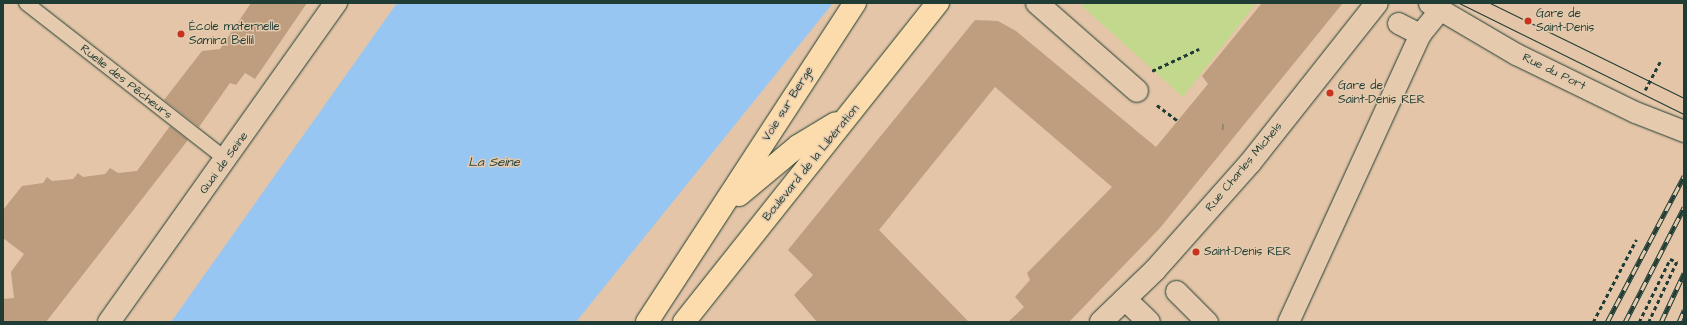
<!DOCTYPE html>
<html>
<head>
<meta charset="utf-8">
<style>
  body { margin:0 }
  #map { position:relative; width:1687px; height:325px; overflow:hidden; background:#e4c5a7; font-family:"Architects Daughter",sans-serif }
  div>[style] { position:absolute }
  .green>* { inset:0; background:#c2d88d }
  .water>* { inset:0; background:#98c6f3 }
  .building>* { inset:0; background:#bf9e80 }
  .path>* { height:2.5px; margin-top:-1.25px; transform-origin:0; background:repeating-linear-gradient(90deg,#1f3d34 0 4px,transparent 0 7px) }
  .roads { filter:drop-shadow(0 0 1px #1f3d34) drop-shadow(0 0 1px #1f3d34) }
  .service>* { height:14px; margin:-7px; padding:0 7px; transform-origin:7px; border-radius:7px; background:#e6caad }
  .pedestrian>* { height:21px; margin:-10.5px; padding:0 10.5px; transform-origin:10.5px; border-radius:10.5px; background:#e6caad }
  .minor>* { height:22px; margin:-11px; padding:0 11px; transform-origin:11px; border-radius:11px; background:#e6caad }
  .tertiary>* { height:22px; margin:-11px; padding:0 11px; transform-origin:11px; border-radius:11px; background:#e6caad }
  .primary>* { height:22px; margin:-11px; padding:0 11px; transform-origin:11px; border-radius:11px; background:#fcdcac }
  .tram>* { height:1px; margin:-0.5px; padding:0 0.5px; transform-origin:0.5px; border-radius:0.5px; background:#1f3d34 }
  .rail>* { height:4.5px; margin-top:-2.25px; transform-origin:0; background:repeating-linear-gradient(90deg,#e6caad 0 9px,#1f3d34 0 18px); box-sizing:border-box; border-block:1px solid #1f3d34 }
  .dots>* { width:11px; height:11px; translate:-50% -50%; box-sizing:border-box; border:2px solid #e6caad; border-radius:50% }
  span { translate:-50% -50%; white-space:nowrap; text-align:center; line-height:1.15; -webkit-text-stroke:3px #e6caad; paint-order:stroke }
  .number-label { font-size:10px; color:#475547 }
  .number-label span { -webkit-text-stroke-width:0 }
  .poi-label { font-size:12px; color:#1f3d34 }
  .left { translate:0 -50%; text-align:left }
  .street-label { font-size:12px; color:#1f3d34 }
  .water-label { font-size:13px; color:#25443e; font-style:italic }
  .frame { position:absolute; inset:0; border:4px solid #1f3d34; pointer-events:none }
</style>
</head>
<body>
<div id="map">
  <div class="green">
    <i style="clip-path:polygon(1084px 3px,1256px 3px,1183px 97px,1082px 6px)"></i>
  </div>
  <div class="water">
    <i style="clip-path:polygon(397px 3px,833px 3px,576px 322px,171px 322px)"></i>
  </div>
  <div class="building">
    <i style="clip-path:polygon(251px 3px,307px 3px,255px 79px,245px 73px,236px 85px,230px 83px,199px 127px,164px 100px,202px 51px,220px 49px)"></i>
    <i style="clip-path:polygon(1262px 3px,1343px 3px,1160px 228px,1069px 322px,1008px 322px,1024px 307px,1015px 297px,1030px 280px,1027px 273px,1112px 187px,995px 87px,879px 230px,969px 322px,817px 322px,794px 295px,813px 275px,788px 250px,975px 20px,998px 21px,1016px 31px,1156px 147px,1208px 84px,1202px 76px)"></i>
    <i style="clip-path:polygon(170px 126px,188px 140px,46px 322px,3px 322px,3px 299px,14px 298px,11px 272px,24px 254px,3px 238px,3px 210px,22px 186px,43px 183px,47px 177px,52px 181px,73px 179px,78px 173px,83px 177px,105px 174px,110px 168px,118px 173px,137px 171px)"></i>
  </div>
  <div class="path">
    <i style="left:1152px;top:71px;width:52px;rotate:-25.1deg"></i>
    <i style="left:1645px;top:90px;width:32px;rotate:-62deg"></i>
    <i style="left:1157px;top:105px;width:26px;rotate:37deg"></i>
    <i style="left:1593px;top:322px;width:93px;rotate:-62.3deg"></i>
    <i style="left:1639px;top:322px;width:70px;rotate:-63.8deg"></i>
    <i style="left:1670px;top:259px;width:8px;rotate:23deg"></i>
    <i style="left:1677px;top:262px;width:66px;rotate:115deg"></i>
  </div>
  <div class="roads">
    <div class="service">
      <i style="left:26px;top:3px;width:255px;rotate:38deg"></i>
    </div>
    <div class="pedestrian">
      <i style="left:1429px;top:3px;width:101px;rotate:30.4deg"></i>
      <i style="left:1516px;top:54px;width:132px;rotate:26deg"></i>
      <i style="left:1635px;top:112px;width:53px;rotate:21.2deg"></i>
      <i style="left:1398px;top:23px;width:25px;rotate:27deg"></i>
      <i style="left:1176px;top:291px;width:44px;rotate:45deg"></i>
      <i style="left:1288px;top:322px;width:317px;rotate:-65.4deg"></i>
      <i style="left:1420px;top:34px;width:32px;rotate:-51deg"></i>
    </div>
    <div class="minor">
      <i style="left:1037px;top:3px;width:133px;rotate:41.3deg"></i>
      <i style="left:1125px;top:299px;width:33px;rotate:44deg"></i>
      <i style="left:1101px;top:322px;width:75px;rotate:-43.9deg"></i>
      <i style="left:1155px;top:270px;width:143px;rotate:-48.4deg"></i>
      <i style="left:1250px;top:163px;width:204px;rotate:-51.6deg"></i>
    </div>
    <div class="tertiary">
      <i style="left:109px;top:322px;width:392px;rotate:-54.6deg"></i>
    </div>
    <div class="primary">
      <i style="left:739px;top:195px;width:77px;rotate:-39.7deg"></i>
      <i style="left:798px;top:146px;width:44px;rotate:-31.2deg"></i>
      <i style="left:647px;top:322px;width:381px;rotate:-56.9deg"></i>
      <i style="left:684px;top:322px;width:408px;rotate:-51.5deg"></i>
    </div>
  </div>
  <div class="tram">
    <i style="left:1459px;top:3px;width:251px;rotate:26.3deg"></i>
    <i style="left:1490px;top:3px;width:216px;rotate:26.1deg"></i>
  </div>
  <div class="rail">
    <i style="left:1607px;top:322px;width:165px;rotate:-62.2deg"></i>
    <i style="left:1625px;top:322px;width:129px;rotate:-62.8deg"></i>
    <i style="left:1661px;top:322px;width:54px;rotate:-64.9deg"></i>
    <i style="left:1679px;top:322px;width:13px;rotate:-67deg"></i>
  </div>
  <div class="dots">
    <i style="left:1528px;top:21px;background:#c8321e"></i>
    <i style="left:181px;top:34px;background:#c8321e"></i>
    <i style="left:1330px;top:93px;background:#c8321e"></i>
    <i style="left:1196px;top:252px;background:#c8321e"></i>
  </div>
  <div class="number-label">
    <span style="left:1223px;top:128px">1</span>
  </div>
  <div class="poi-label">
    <span class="left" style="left:1536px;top:21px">Gare de<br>Saint-Denis</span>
    <span class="left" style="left:189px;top:34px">École maternelle<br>Samira Bellil</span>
    <span class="left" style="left:1338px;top:93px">Gare de<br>Saint-Denis RER</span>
    <span class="left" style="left:1204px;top:252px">Saint-Denis RER</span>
  </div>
  <div class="street-label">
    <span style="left:1554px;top:72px;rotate:26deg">Rue du Port</span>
    <span style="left:126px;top:82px;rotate:38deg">Ruelle des Pêcheurs</span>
    <span style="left:788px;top:104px;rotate:-58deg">Voie sur Berge</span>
    <span style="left:224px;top:163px;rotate:-54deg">Quai de Seine</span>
    <span style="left:811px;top:163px;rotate:-51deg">Boulevard de la Libération</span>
    <span style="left:1244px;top:167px;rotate:-50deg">Rue Charles Michels</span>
  </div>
  <div class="water-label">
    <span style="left:494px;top:162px">La Seine</span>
  </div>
  <div class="frame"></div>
</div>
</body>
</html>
